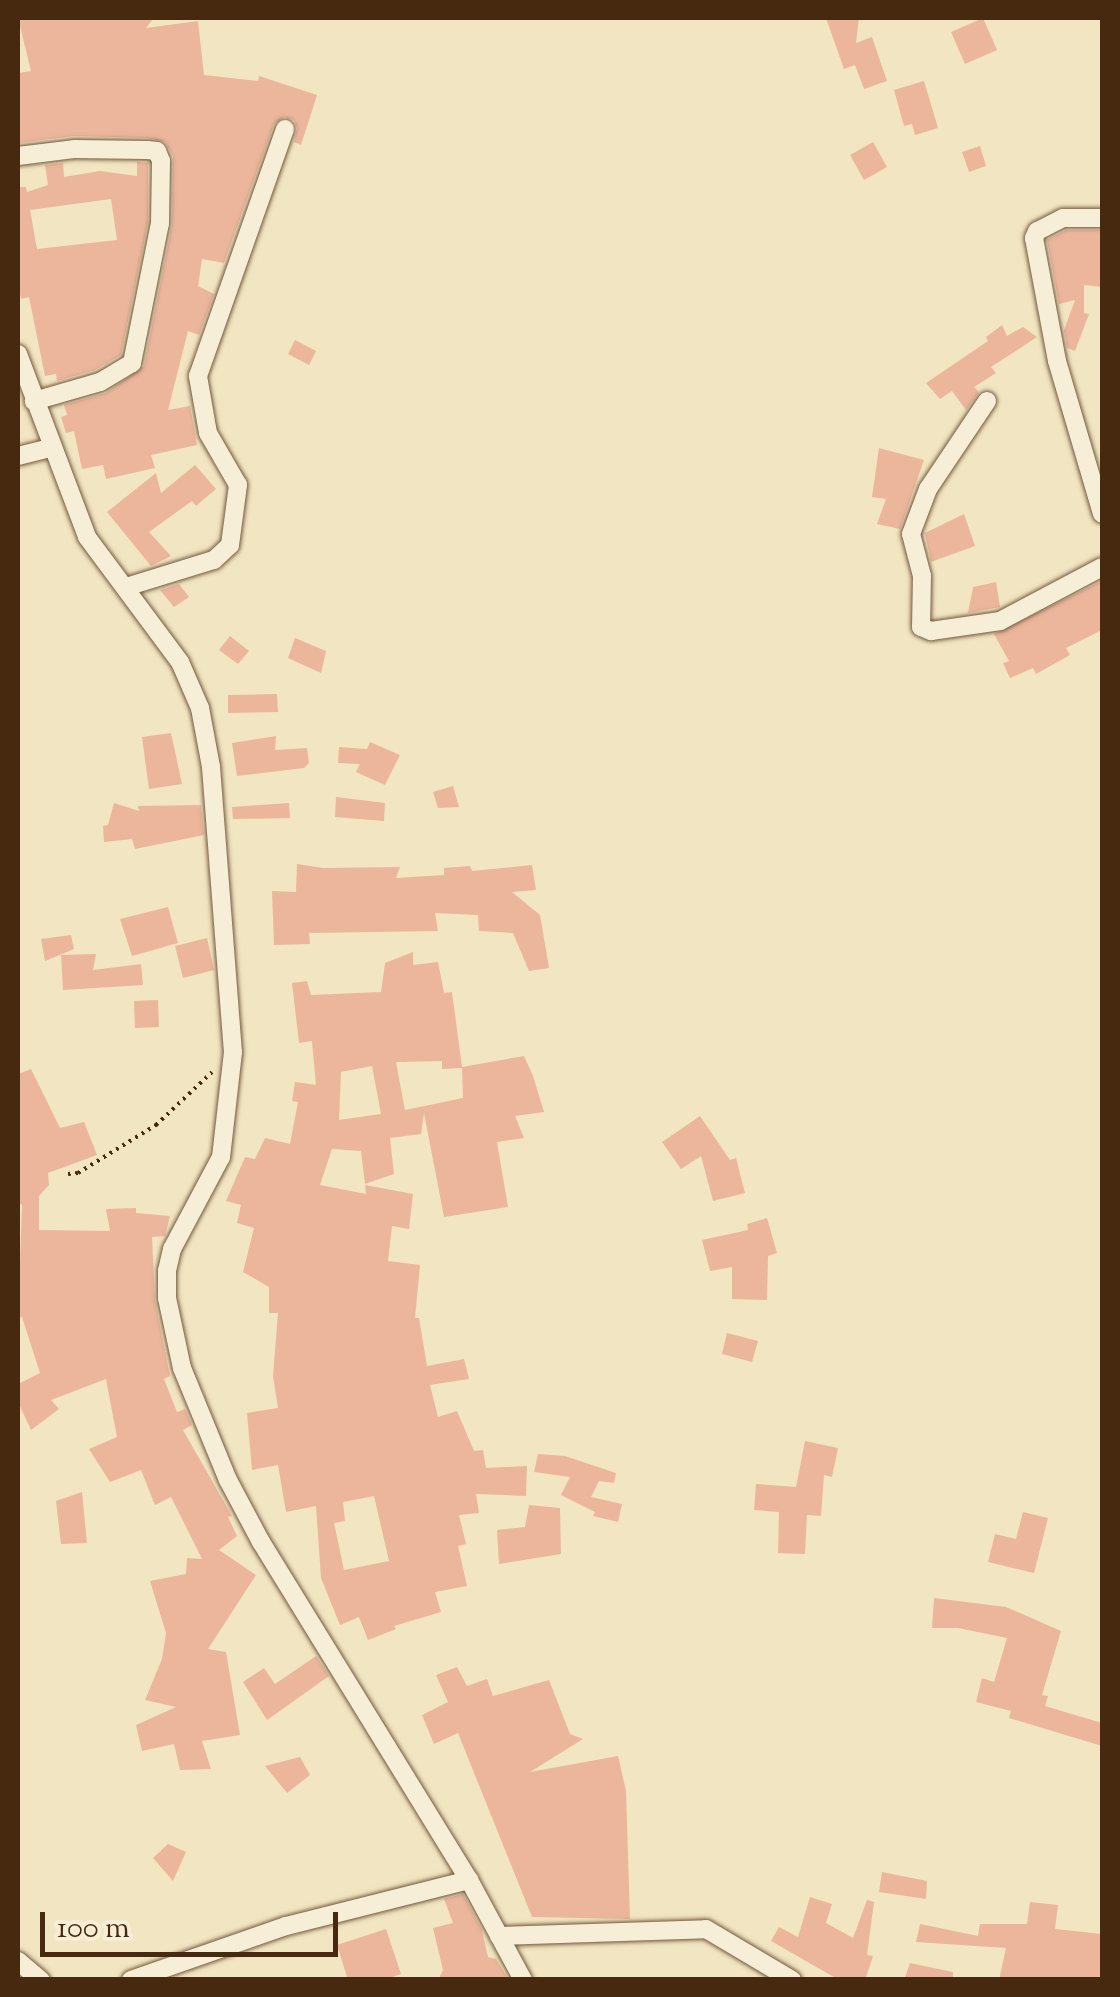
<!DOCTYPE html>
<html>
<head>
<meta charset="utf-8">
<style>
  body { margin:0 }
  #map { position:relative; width:1120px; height:1997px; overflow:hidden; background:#f2e5c1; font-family:"Sorts Mill Goudy",serif }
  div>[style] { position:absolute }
  .building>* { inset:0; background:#ecb69d }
  .path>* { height:4px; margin-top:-2px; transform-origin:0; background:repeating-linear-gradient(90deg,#47290f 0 2.5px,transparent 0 7.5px) }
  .roads { filter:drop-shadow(0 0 2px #72583c) drop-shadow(0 0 2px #72583c) }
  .minor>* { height:18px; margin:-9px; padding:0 9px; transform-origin:9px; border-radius:9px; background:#f7eed7 }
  span { translate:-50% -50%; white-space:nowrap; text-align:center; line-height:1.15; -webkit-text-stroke:8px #f7eed7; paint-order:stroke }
  .frame { position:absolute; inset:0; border:20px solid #47290f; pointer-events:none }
  .scale { position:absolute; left:40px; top:1912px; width:298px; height:45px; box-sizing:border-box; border:5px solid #47290f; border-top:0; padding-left:12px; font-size:30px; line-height:35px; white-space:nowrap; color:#47290f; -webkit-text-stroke:8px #f7eed7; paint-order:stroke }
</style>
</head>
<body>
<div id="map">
  <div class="building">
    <i style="clip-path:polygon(18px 18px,154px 18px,146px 28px,198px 21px,204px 75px,258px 81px,259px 76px,317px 95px,301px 145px,294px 142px,297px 128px,294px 120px,284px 117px,274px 124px,224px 263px,202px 259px,198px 286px,214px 294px,199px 335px,188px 331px,168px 410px,190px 406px,197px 445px,151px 455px,155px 468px,106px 479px,103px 465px,82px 469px,74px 431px,66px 433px,61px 417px,67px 415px,64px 405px,106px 393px,144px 366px,172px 225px,173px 156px,165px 142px,148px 138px,74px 136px,18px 143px,18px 73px,31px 71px)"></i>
    <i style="clip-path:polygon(826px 18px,859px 18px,856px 43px,872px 37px,887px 81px,864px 89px,855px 65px,844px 69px)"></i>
    <i style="clip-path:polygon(983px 18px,997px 50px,965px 64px,951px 32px)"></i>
    <i style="clip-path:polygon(924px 81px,938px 128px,915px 135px,912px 124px,904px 126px,894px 90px)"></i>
    <i style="clip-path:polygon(873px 142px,887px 167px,864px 180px,850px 155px)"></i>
    <i style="clip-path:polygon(980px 146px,986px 166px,969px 172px,962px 152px)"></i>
    <i style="clip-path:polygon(evenodd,137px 162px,148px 163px,148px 222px,121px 355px,95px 370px,57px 381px,56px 374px,45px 376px,29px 297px,21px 299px,18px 284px,18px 187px,26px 187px,27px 192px,48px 185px,45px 165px,63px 163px,64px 177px,100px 171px,137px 176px,137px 162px,111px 199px,117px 240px,37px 249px,30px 210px,111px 199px)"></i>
    <i style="clip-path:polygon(1066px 230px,1102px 230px,1102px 287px,1084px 285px,1084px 313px,1089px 314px,1075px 351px,1067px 348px,1064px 330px,1075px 300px,1059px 304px,1047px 240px)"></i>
    <i style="clip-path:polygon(1002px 325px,1007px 336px,1023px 327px,1037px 337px,991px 367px,996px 373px,974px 387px,979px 392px,966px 410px,952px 391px,940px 399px,926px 383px,988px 341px,986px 337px)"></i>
    <i style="clip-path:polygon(295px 340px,316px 351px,309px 365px,288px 354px)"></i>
    <i style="clip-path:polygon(879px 448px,924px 460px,900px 529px,877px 524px,886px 499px,872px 497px)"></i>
    <i style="clip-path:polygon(195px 465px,216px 489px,196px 506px,192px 501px,149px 532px,171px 556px,151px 566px,107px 512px,156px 473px,161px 493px)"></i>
    <i style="clip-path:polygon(964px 514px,975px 546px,931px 562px,925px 533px)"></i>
    <i style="clip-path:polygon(1102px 581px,1102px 630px,1066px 648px,1070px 655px,1036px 674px,1033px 668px,1010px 678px,1003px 663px,1009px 661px,994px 634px)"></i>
    <i style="clip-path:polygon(996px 582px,1000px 607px,968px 613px,973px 587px)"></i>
    <i style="clip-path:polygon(179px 584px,189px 597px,174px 607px,160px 590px)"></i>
    <i style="clip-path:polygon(230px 636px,249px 651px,238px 664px,219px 650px)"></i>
    <i style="clip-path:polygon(295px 638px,326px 651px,321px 673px,288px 658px)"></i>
    <i style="clip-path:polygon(277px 694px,278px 712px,228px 713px,228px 695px)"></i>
    <i style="clip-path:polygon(171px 733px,182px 784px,149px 789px,142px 737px)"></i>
    <i style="clip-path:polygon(276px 736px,275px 750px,307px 748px,309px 763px,304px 768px,237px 776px,232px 743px)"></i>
    <i style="clip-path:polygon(370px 742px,400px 755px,385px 785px,356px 772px,360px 764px,338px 763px,339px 747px,367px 749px)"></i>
    <i style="clip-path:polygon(453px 786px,459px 807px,438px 808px,433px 792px)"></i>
    <i style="clip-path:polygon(336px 797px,385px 803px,384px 821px,335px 817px)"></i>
    <i style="clip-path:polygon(114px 803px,139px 811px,138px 806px,201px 805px,204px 835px,135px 849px,132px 839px,104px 842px,103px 826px,108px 825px)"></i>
    <i style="clip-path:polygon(289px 803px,290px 818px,233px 819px,232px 807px)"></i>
    <i style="clip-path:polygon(297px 864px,323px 868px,400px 867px,396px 878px,444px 875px,444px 868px,470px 866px,472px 871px,532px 865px,536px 890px,512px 892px,540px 915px,549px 968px,529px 971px,513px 933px,479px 931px,478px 915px,435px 913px,438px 931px,309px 933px,310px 944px,274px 945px,272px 891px,296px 892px)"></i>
    <i style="clip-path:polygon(168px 907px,178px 943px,132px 956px,120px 919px)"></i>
    <i style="clip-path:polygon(71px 935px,74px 949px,45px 961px,41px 939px)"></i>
    <i style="clip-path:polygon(207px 938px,214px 970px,183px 978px,175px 946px)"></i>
    <i style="clip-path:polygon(evenodd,413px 952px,413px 965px,438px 962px,444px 993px,452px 992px,462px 1067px,524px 1056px,533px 1076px,544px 1112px,515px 1116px,524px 1138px,497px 1142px,508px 1207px,444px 1217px,424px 1113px,421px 1134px,390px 1138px,394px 1174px,365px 1184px,361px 1151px,332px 1149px,320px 1185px,366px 1194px,365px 1185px,413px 1194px,409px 1229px,392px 1226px,388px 1261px,420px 1265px,415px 1318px,419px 1318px,427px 1366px,464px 1359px,469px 1379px,430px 1385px,438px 1417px,457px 1411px,474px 1451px,483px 1450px,486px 1468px,527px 1466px,526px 1496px,476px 1494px,479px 1513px,459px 1515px,466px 1544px,458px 1546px,467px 1586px,435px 1592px,441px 1612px,394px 1626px,396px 1629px,368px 1640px,359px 1617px,340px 1625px,321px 1578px,316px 1506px,286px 1512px,278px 1465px,252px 1470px,247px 1413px,278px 1408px,273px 1376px,278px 1313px,269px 1313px,269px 1287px,243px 1272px,254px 1228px,237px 1223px,241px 1205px,226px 1201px,245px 1157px,255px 1159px,265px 1138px,290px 1144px,298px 1102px,292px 1101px,295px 1082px,316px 1085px,312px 1041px,299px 1043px,292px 983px,307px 981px,311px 995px,381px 992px,385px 963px,413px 952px,442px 1061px,442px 1069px,462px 1068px,463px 1098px,405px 1110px,396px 1062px,442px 1061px,413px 952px,372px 1066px,381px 1114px,339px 1120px,341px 1072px,372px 1066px,413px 952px,374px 1496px,389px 1561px,344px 1570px,334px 1523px,345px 1521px,343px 1502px,374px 1496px)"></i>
    <i style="clip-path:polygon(96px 954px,93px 970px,141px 964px,143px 985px,63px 990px,61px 955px)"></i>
    <i style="clip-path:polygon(158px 1000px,159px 1027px,135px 1028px,134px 1001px)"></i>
    <i style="clip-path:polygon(31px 1069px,60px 1128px,84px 1122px,97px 1155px,48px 1173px,49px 1185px,39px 1196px,39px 1230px,110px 1231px,106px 1209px,136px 1208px,136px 1213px,170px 1216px,165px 1236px,152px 1237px,155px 1301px,170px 1376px,164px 1379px,177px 1412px,185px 1409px,192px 1425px,183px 1430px,232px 1516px,228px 1517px,237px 1536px,219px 1550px,256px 1575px,208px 1649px,226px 1652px,240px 1735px,202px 1741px,211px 1769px,180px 1770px,174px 1744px,142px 1751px,136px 1725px,176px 1707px,145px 1700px,162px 1659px,166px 1633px,150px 1581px,186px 1574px,187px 1558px,202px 1559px,171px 1497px,155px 1505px,141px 1470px,110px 1482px,89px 1449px,117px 1437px,106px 1379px,51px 1400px,59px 1409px,31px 1430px,18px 1402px,18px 1384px,40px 1373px,22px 1317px,18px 1318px,22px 1205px,18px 1202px,18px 1074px)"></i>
    <i style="clip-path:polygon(700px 1116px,730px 1160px,736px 1158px,745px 1193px,713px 1201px,701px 1156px,681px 1169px,662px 1142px)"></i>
    <i style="clip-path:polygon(767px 1218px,777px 1253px,768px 1256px,767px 1300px,732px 1299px,732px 1267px,710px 1271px,702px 1240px,748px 1230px,747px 1224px)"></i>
    <i style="clip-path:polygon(727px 1333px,758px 1341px,752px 1362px,722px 1354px)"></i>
    <i style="clip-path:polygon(805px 1441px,838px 1448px,832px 1477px,824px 1475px,821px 1516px,807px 1515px,805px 1554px,778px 1553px,779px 1512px,754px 1510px,756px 1484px,796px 1487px)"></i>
    <i style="clip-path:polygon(538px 1454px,565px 1456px,616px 1473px,614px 1483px,599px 1481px,591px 1497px,622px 1504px,618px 1522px,593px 1516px,595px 1512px,561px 1495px,570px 1477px,534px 1472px)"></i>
    <i style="clip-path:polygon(82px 1492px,87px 1543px,61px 1544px,56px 1501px)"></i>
    <i style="clip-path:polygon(529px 1505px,560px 1508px,561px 1554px,499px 1564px,497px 1530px,525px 1527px)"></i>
    <i style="clip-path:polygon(1023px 1512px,1048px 1518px,1034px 1573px,988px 1562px,995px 1534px,1016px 1539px)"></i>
    <i style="clip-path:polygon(934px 1598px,1006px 1607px,1061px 1631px,1042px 1695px,1048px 1696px,1045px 1706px,1102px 1723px,1102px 1746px,1009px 1718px,1011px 1711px,976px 1702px,982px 1678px,994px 1682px,1007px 1638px,958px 1628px,932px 1628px)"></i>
    <i style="clip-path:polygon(316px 1656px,329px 1676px,267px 1720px,243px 1682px,264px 1668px,275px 1684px)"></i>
    <i style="clip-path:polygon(457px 1667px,467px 1686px,487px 1679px,493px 1696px,549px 1680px,570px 1734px,583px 1739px,530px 1772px,618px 1756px,626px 1791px,630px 1919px,532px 1917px,458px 1733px,434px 1744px,422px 1715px,448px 1702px,436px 1675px)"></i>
    <i style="clip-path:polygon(300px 1757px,310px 1775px,287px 1793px,265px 1766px)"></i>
    <i style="clip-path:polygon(168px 1844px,186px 1852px,173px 1881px,153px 1858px)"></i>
    <i style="clip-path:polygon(882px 1872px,927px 1881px,926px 1899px,879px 1892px)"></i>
    <i style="clip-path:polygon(463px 1894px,482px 1930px,488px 1957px,496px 1959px,509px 1980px,438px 1980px,443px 1970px,433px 1928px,453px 1923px,444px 1899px)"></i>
    <i style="clip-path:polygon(810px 1897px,832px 1904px,826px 1923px,853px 1938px,867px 1900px,874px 1902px,867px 1955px,873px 1956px,865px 1980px,839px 1980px,771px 1941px,779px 1927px,798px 1937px)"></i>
    <i style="clip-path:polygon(1030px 1902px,1058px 1905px,1055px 1929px,1102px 1934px,1102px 1980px,999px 1980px,1006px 1948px,916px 1942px,920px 1924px,978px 1936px,980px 1924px,1027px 1924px)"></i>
    <i style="clip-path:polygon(386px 1929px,401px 1974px,384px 1980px,348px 1980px,337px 1945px)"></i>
    <i style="clip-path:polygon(910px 1963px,953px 1972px,953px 1980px,904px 1980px)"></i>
  </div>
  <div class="path">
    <i style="left:68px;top:1174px;width:10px;rotate:-6deg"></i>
    <i style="left:78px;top:1173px;width:92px;rotate:-31.6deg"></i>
    <i style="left:156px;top:1125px;width:77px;rotate:-43.4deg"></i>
  </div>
  <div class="roads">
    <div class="minor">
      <i style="left:18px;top:156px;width:56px;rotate:-7.1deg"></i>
      <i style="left:74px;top:149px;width:73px;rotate:0.8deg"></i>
      <i style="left:147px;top:150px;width:10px;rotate:6deg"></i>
      <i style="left:157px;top:151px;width:11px;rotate:68deg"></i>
      <i style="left:161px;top:161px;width:62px;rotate:90.9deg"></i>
      <i style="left:160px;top:223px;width:143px;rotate:101.3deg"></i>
      <i style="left:132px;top:363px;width:37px;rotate:149deg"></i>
      <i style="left:100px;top:382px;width:69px;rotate:163.9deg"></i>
      <i style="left:1102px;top:218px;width:39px;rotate:180deg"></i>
      <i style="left:1063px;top:218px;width:29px;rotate:153deg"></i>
      <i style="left:1037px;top:231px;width:8px;rotate:113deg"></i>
      <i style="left:1034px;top:238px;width:125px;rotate:79.4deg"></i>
      <i style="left:1057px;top:361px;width:159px;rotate:73.6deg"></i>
      <i style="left:18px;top:354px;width:196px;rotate:69.3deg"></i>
      <i style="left:87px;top:537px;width:156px;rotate:53.4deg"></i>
      <i style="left:180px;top:662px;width:50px;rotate:66.5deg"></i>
      <i style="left:200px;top:708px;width:60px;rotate:79.4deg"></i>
      <i style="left:211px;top:767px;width:286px;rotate:85.6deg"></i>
      <i style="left:233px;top:1052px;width:106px;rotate:96.5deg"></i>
      <i style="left:221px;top:1157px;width:104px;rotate:118deg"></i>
      <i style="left:172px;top:1249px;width:23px;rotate:103deg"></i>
      <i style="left:167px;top:1271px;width:27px;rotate:90deg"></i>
      <i style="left:167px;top:1298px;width:72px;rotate:77.9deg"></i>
      <i style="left:182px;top:1368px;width:121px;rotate:67.7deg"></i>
      <i style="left:228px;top:1480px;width:70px;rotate:62deg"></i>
      <i style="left:261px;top:1542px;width:397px;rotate:58.4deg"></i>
      <i style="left:469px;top:1880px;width:114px;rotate:61.6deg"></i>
      <i style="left:987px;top:401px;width:106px;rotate:123.8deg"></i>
      <i style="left:928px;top:489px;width:48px;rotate:110.7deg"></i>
      <i style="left:911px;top:534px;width:43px;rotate:75.3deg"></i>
      <i style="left:922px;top:576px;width:51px;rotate:91.1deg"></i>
      <i style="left:921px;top:627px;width:11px;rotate:22deg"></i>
      <i style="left:931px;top:631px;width:70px;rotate:-8.2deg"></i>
      <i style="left:1000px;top:621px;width:115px;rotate:-27.9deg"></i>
      <i style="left:18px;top:456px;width:34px;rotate:-14deg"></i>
      <i style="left:126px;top:587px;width:92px;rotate:-17.1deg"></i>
      <i style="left:214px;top:560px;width:22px;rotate:-43deg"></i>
      <i style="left:230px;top:545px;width:61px;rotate:-82.4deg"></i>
      <i style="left:238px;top:485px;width:60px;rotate:-120deg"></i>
      <i style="left:208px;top:433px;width:58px;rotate:-100deg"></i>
      <i style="left:198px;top:376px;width:262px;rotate:-70.6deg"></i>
      <i style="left:499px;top:1936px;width:207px;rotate:-1.9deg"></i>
      <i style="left:706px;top:1929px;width:100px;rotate:30.7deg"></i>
      <i style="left:18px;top:1961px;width:30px;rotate:40deg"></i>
      <i style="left:131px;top:1980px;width:164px;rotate:-19.2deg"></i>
      <i style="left:286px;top:1926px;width:189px;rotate:-14.1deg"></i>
    </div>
  </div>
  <div class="frame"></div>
  <div class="scale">100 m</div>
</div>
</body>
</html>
